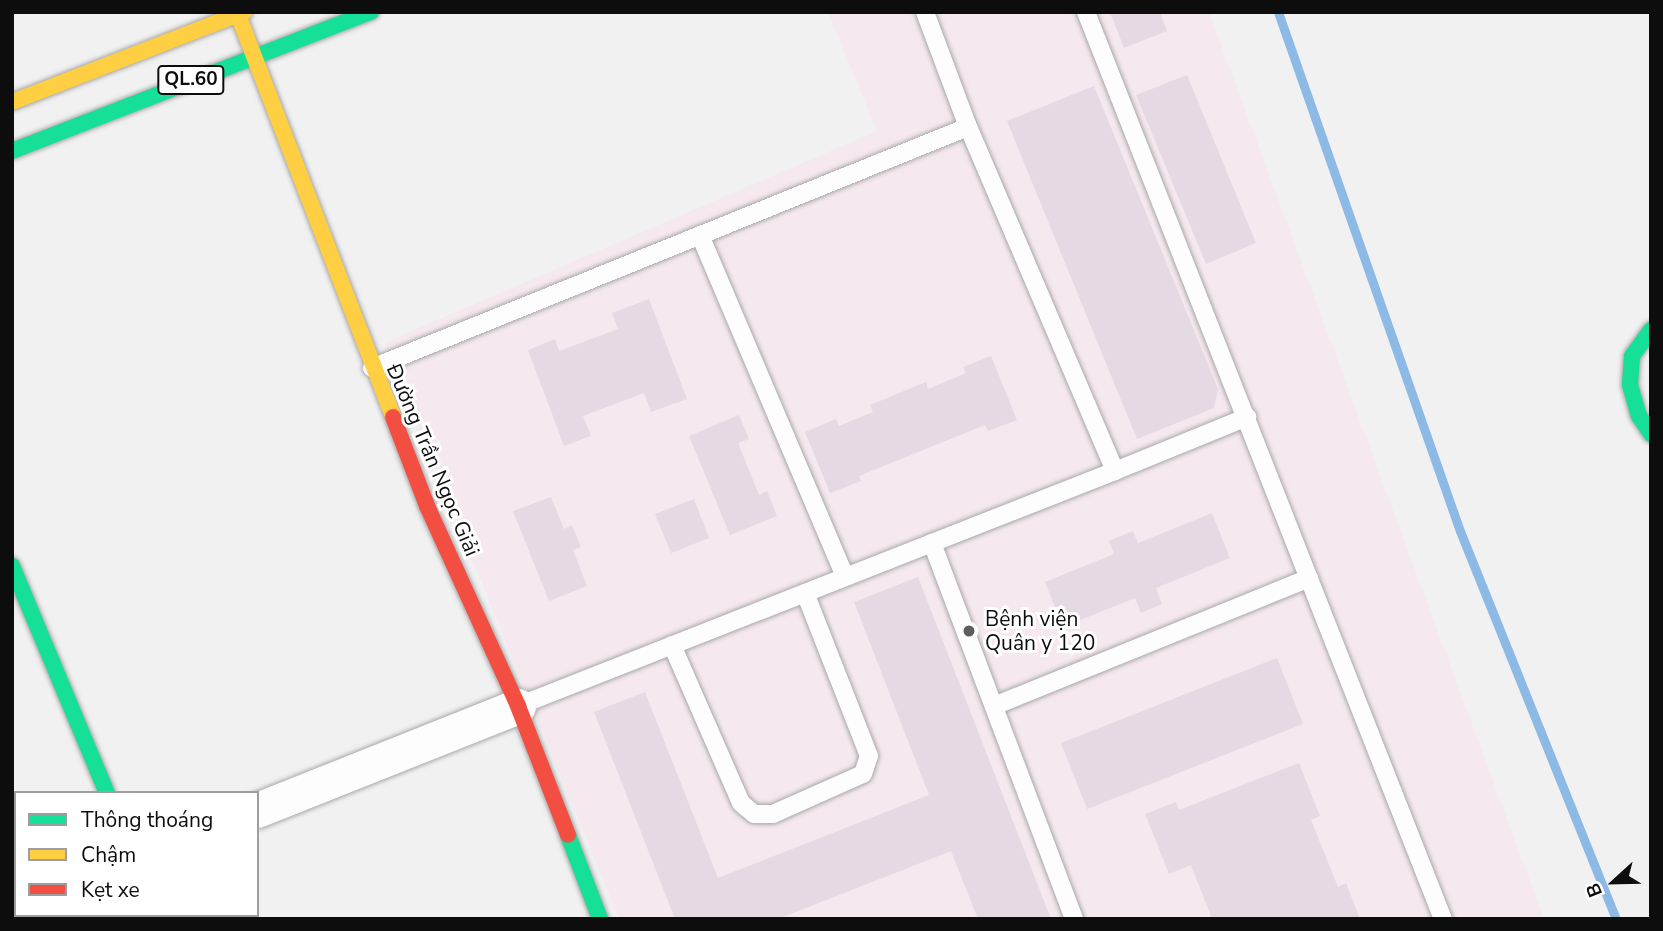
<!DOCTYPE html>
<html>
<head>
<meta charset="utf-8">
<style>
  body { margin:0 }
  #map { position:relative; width:1663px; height:931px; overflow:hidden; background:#f1f1f2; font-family:"Nunito Sans",sans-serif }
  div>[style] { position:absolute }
  .medical>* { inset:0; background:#f5e8ee }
  .stream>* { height:9px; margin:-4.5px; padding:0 4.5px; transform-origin:4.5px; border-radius:4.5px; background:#8cbae5 }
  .building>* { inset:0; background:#e5dae3 }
  .roads { filter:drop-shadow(0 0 2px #a8a8a9) drop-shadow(0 0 2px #a8a8a9) }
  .lane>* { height:18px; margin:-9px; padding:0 9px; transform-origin:9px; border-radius:9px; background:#fdfdfd }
  .street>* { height:35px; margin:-17.5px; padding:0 17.5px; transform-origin:17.5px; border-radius:17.5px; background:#fdfdfd }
  .fast>* { height:16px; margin:-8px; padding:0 8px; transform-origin:8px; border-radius:8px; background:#16e098 }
  .slow>* { height:16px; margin:-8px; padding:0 8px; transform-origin:8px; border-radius:8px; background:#ffcf43 }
  .jam>* { height:16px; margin:-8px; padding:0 8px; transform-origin:8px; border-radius:8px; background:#f24e42 }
  .dots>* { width:19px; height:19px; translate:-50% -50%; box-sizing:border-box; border:4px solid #fff; border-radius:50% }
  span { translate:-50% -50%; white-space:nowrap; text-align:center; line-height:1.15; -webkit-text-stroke:6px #fff; paint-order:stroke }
  .shield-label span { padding:2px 5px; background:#fff; border:2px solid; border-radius:5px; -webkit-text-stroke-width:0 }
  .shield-label { font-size:19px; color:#0d0d0d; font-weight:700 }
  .street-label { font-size:21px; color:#0d0d0d }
  .poi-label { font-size:21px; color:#0d0d0d }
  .left { translate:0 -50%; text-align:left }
  .frame { position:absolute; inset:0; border:14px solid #0d0d0d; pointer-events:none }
  .legend { position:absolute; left:14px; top:791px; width:245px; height:126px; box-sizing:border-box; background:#fff; border:2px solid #9e9e9e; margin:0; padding:9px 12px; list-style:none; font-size:21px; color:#0d0d0d }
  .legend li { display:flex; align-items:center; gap:14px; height:35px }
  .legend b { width:35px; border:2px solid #9e9e9e }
  .north { position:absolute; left:1579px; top:847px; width:70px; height:70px; -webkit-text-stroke:5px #fff; paint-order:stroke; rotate:248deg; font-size:19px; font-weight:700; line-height:28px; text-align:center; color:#0d0d0d }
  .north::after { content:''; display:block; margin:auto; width:24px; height:32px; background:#0d0d0d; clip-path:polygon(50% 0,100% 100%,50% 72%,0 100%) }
</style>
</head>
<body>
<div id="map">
  <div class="medical">
    <i style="clip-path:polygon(828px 12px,1209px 12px,1544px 919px,619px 919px,384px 343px,877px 131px)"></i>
  </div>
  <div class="stream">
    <i style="left:1278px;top:12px;width:550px;rotate:70.68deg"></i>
    <i style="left:1460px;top:531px;width:418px;rotate:68.1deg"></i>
  </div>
  <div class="building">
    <i style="clip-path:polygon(1110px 12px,1160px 12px,1167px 31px,1124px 48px)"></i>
    <i style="clip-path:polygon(1187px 75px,1256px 243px,1206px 264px,1136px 95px)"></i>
    <i style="clip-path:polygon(1094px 86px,1218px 389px,1214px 408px,1137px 439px,1007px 121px)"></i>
    <i style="clip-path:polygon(649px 299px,687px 399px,651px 412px,644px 393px,583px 416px,591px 436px,564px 446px,528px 350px,555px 339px,559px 351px,618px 329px,612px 313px)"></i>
    <i style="clip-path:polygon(991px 356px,1017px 420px,988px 431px,985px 425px,859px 476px,861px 481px,830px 493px,805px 432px,836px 419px,839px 426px,873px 412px,870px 405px,926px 382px,928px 389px,966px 373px,963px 367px)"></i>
    <i style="clip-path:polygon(739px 415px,749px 439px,738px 443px,759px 495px,767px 491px,777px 516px,730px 535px,689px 436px)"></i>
    <i style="clip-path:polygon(551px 497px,564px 529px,572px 525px,581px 547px,573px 550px,587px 586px,549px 601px,513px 511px)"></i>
    <i style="clip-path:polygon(694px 499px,709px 538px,671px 553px,655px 514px)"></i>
    <i style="clip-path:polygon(1212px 513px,1230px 558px,1156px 588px,1162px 604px,1141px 613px,1135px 598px,1063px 627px,1045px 582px,1114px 554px,1109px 541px,1133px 531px,1138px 543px)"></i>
    <i style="clip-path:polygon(918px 577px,1051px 919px,978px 919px,951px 851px,778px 919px,675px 919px,594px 712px,645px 692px,718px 878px,929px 795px,854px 602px)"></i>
    <i style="clip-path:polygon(1277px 658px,1303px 724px,1087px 809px,1061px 743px)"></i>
    <i style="clip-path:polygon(1299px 763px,1320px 816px,1311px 820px,1338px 887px,1346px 883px,1360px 919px,1212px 919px,1191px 865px,1169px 874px,1145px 814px,1176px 802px,1179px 810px)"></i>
  </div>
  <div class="roads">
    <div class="lane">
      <i style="left:1086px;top:12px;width:975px;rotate:68.52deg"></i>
      <i style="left:700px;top:235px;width:371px;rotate:67deg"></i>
      <i style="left:372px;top:368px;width:643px;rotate:-22.02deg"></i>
      <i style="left:1115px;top:471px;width:143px;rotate:-22.2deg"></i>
      <i style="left:932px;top:543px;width:402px;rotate:69.3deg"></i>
      <i style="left:672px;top:645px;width:172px;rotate:66.4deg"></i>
      <i style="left:741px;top:803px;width:17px;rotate:40deg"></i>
      <i style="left:754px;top:814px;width:19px"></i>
      <i style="left:773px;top:814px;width:98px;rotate:-24deg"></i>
      <i style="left:863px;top:774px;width:19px;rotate:-72deg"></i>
      <i style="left:869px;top:756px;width:175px;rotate:-111.4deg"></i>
      <i style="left:518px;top:706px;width:642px;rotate:-21.49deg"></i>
      <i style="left:1115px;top:471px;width:374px;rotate:-113.1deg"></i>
      <i style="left:968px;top:127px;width:123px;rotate:-110.5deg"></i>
      <i style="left:994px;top:706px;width:340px;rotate:-22.1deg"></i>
    </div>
    <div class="street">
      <i style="left:257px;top:810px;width:281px;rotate:-21.7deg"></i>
      <i style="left:12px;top:905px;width:4px;rotate:-14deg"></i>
      <i style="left:157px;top:915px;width:4px;rotate:76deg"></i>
    </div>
    <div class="fast">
      <i style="left:12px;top:151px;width:385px;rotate:-21.2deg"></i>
      <i style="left:1651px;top:330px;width:32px;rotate:126deg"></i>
      <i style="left:1632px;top:356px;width:29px;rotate:94deg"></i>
      <i style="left:1630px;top:385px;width:32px;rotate:74deg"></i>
      <i style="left:1639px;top:416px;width:22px;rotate:56deg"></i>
      <i style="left:12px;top:566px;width:246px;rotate:67.3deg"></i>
      <i style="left:568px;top:835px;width:90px;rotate:69.1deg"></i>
    </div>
    <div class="slow">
      <i style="left:237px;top:12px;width:434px;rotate:68.9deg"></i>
      <i style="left:12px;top:102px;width:249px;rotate:-21.2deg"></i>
    </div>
    <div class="jam">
      <i style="left:393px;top:417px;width:95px;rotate:69.1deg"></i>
      <i style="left:427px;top:506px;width:220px;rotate:65.5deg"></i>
      <i style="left:518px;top:706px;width:138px;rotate:68.8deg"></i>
    </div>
  </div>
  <div class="dots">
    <i style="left:969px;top:631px;background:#5d5d5d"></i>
  </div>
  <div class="shield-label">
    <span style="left:191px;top:80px">QL.60</span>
  </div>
  <div class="street-label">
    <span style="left:433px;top:460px;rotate:67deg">Đường Trần Ngọc Giải</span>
  </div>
  <div class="poi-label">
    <span class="left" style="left:985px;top:631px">Bệnh viện<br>Quân y 120</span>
  </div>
  <div class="frame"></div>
  <ul class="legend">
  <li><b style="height:9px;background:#16e098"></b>Thông thoáng</li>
  <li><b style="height:9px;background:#ffcf43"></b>Chậm</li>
  <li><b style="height:9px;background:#f24e42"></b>Kẹt xe</li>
  </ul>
  <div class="north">B</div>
</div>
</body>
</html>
